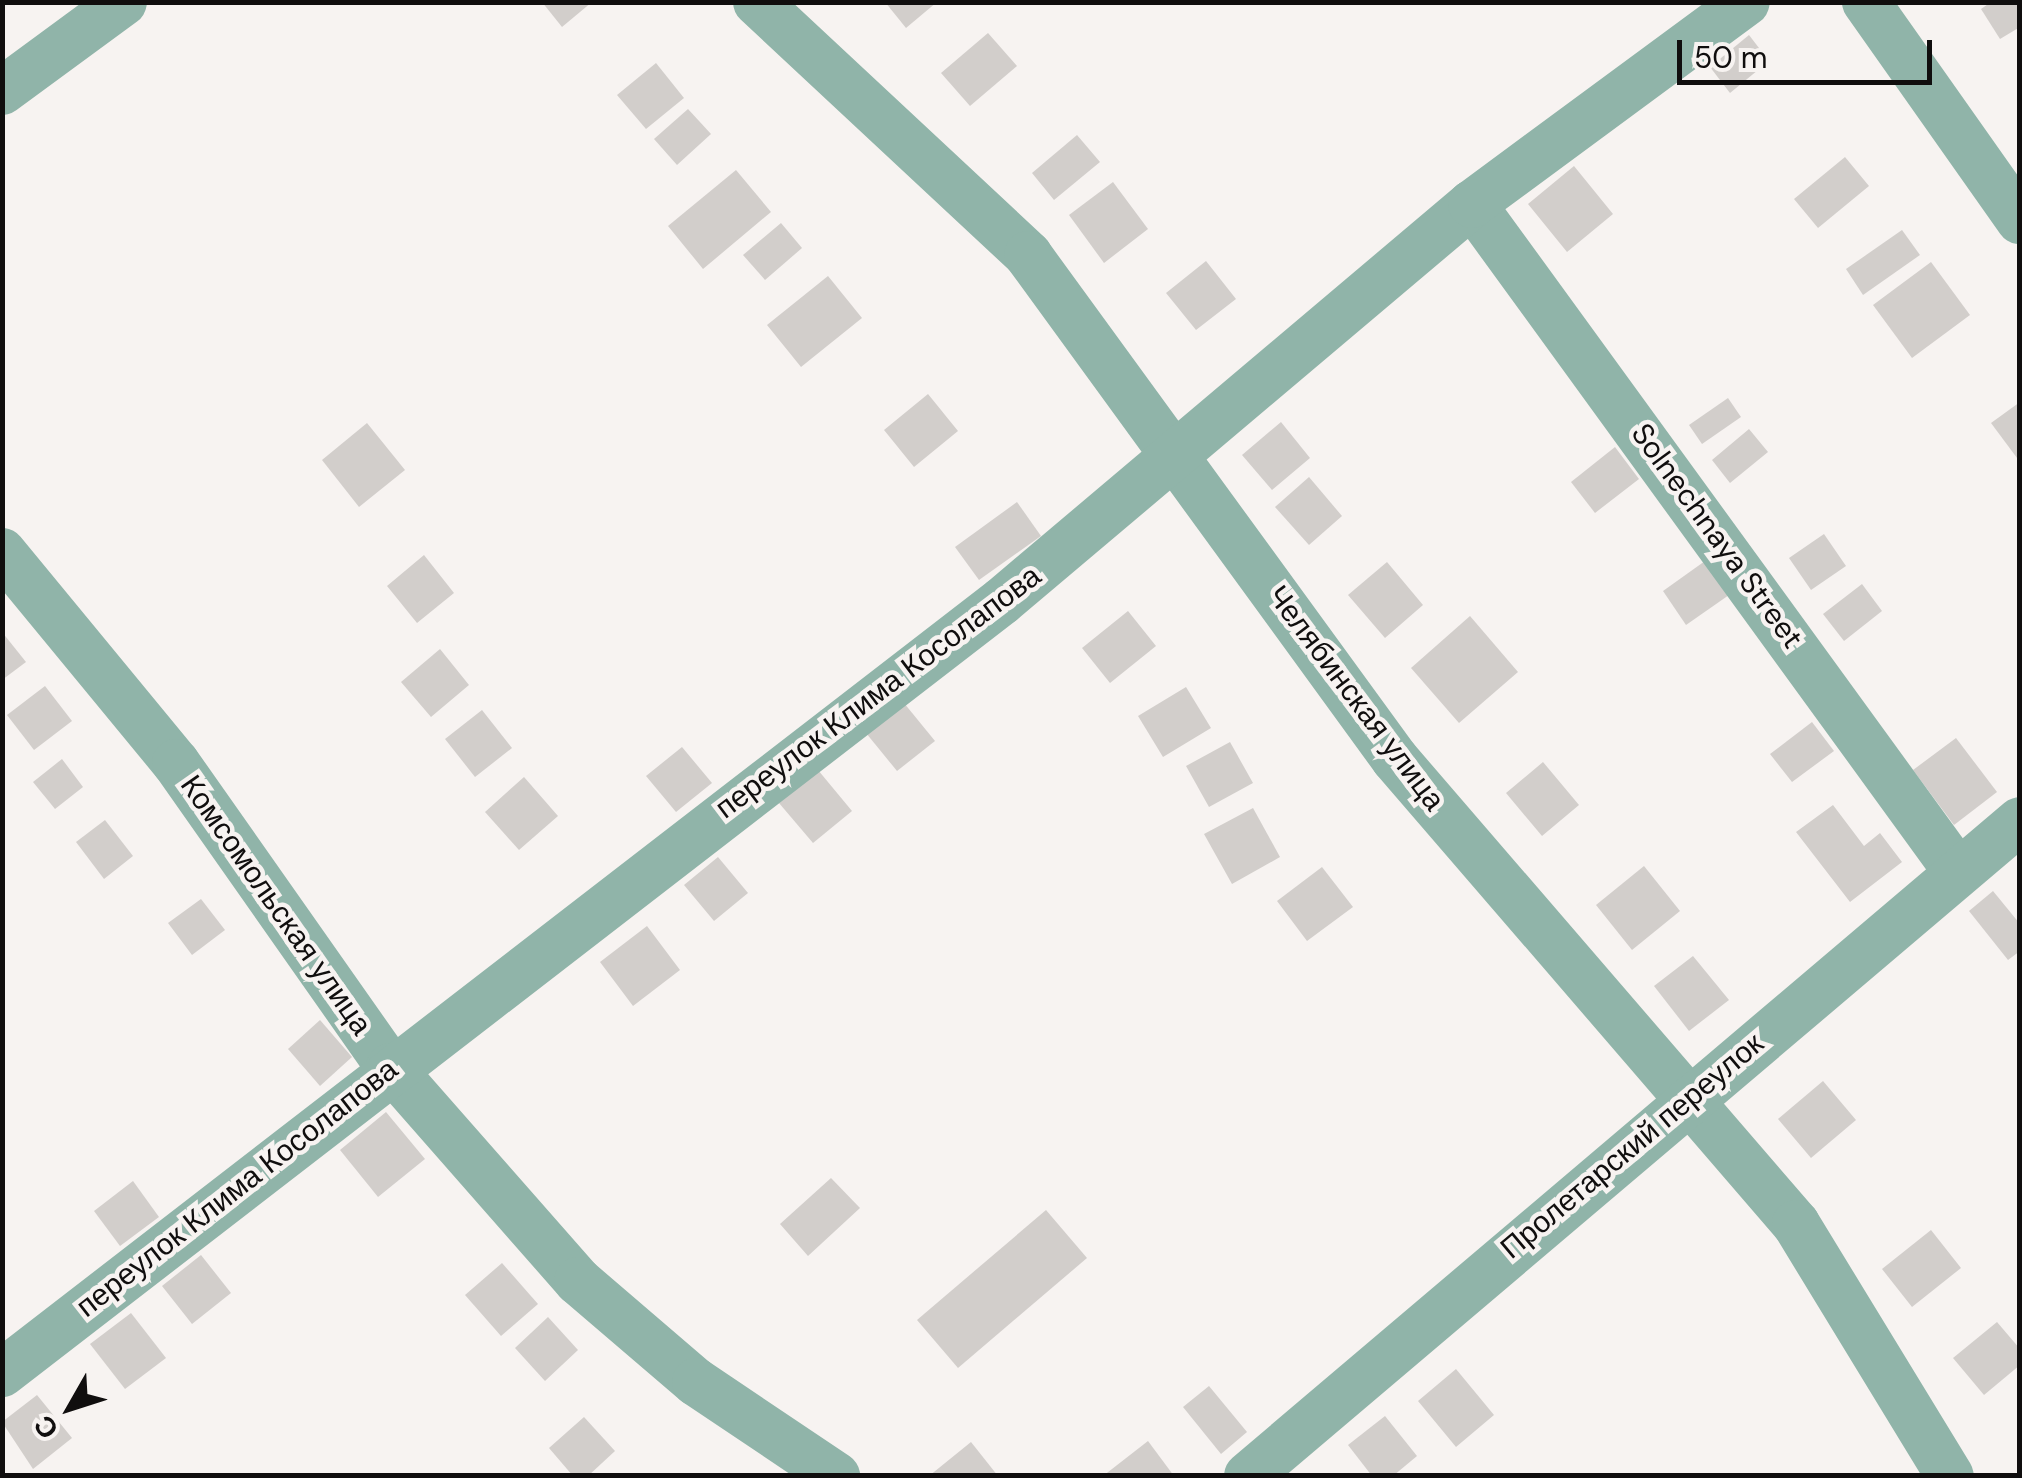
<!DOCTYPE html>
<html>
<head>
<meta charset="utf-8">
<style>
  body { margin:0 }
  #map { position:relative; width:2022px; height:1478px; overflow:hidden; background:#f7f3f1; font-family:"DM Sans",sans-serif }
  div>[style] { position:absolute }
  .building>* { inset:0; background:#d2cecb }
  .minor>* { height:48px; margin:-24px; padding:0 24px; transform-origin:24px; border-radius:24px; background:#90b4a9 }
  span { translate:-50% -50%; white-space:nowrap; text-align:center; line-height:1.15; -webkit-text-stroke:9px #f7f3f1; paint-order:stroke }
  .street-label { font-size:30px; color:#100e0e }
  .frame { position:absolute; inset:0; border:5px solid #100e0e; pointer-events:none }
  .north { position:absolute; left:20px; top:1358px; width:100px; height:100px; -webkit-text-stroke:8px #f7f3f1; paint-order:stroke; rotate:231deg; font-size:28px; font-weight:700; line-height:40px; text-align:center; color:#100e0e }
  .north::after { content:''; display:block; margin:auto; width:35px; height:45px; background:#100e0e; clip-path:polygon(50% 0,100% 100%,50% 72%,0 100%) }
  .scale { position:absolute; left:1677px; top:40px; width:255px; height:45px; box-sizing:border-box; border:5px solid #100e0e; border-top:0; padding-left:12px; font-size:30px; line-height:35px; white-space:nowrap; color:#100e0e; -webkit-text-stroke:8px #f7f3f1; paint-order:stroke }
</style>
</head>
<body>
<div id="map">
  <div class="building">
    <i style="clip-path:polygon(542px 2px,592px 2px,562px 27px)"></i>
    <i style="clip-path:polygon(885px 2px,937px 2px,906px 28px)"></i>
    <i style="clip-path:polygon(1991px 2px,2020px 2px,2020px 27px,2000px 39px,1981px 9px)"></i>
    <i style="clip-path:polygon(988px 33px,1017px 66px,970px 106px,941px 73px)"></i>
    <i style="clip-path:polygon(1749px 35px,1769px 61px,1730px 93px,1710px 67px)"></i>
    <i style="clip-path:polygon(656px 63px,684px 98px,646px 129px,617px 95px)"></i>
    <i style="clip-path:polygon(688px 109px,711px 134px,677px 165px,654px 139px)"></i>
    <i style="clip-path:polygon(1077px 135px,1100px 162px,1054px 200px,1032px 173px)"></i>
    <i style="clip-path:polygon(1845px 157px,1869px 186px,1818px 228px,1794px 199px)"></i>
    <i style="clip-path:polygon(1574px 166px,1613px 214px,1567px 252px,1528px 204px)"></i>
    <i style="clip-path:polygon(736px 170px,771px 212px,703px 269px,668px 226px)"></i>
    <i style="clip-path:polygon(1113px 182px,1148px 229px,1104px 263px,1069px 215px)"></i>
    <i style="clip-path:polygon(781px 223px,802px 248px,765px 280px,743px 255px)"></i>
    <i style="clip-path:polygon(1902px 230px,1920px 255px,1863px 295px,1846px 269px)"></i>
    <i style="clip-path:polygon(1206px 261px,1236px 299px,1196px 330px,1166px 293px)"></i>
    <i style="clip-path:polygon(1931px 262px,1970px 315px,1912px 358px,1873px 305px)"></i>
    <i style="clip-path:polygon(828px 276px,862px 318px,801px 367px,767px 325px)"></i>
    <i style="clip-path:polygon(928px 394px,958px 431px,914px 467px,884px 430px)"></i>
    <i style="clip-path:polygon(1728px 398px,1741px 417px,1702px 444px,1689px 425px)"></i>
    <i style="clip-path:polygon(2020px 402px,2020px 462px,1991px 423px)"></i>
    <i style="clip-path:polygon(1281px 422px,1310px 458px,1272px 490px,1242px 455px)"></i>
    <i style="clip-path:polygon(367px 423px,405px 470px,359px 507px,322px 460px)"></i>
    <i style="clip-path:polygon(1749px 429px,1768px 452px,1730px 483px,1712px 460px)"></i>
    <i style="clip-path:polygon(1615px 447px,1639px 479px,1595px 513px,1571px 482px)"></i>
    <i style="clip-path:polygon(1309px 477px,1342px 516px,1309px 545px,1275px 507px)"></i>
    <i style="clip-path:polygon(1017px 502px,1041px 536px,979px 580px,955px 547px)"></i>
    <i style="clip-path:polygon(1824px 534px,1846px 566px,1811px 590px,1789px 558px)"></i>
    <i style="clip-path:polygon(424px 555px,454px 593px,417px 623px,387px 586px)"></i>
    <i style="clip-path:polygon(1705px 561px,1729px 595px,1686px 625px,1663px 591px)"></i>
    <i style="clip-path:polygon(1387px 562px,1423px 605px,1385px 638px,1348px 595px)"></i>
    <i style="clip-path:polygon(1862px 584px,1882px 611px,1844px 641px,1823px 614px)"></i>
    <i style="clip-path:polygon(1128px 611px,1156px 646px,1110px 683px,1082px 648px)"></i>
    <i style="clip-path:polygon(1470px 616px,1518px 672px,1459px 723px,1411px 668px)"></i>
    <i style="clip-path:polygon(2px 632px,26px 662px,2px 680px)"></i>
    <i style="clip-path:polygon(440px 649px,469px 685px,431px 717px,401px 682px)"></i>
    <i style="clip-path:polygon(45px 686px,72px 721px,34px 750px,7px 715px)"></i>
    <i style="clip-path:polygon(1186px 687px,1211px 728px,1163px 757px,1138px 716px)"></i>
    <i style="clip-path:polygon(904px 703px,935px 741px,897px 771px,866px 733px)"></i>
    <i style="clip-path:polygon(482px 710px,512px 748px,475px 777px,445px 739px)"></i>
    <i style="clip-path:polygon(1812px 722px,1834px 751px,1792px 782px,1770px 754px)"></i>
    <i style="clip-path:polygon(1956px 738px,1997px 792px,1954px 825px,1913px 770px)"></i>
    <i style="clip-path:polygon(1230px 742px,1253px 783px,1209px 807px,1186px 766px)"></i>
    <i style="clip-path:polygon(682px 747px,712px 783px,676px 812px,646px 776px)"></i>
    <i style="clip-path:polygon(62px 759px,83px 787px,55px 809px,33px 782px)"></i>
    <i style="clip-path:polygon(1543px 762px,1579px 805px,1542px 836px,1506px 793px)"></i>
    <i style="clip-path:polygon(818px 770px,852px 811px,813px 843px,779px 803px)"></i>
    <i style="clip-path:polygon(524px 777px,558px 816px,519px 850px,485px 812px)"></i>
    <i style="clip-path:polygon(1833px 805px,1864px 846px,1880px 833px,1902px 862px,1850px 902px,1796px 832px)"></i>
    <i style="clip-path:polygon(1253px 808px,1280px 857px,1232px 884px,1204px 834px)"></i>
    <i style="clip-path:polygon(105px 820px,133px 856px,104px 879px,76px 842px)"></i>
    <i style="clip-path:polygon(718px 857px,748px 893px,714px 921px,684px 885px)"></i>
    <i style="clip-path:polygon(1644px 866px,1680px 911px,1632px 950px,1596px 905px)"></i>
    <i style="clip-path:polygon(1322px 867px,1353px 907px,1307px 941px,1277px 901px)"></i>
    <i style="clip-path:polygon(1993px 891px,2020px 924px,2020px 951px,2008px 960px,1969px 911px)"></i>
    <i style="clip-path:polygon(201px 899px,225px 930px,192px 955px,168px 923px)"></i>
    <i style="clip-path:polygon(647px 926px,680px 970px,633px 1006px,600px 962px)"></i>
    <i style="clip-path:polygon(1693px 956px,1729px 1000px,1689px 1031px,1654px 986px)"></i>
    <i style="clip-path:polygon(320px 1020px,352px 1057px,320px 1086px,288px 1049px)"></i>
    <i style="clip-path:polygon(1823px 1081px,1856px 1120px,1811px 1158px,1778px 1119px)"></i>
    <i style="clip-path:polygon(386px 1112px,425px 1159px,378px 1197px,340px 1150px)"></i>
    <i style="clip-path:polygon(831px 1178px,860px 1208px,808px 1256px,780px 1224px)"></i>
    <i style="clip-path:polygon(133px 1181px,159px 1217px,120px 1246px,94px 1211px)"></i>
    <i style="clip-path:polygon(1046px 1210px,1087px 1258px,958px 1368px,917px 1320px)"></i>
    <i style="clip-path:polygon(1931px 1230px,1961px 1268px,1912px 1307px,1882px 1269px)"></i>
    <i style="clip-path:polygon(201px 1255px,231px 1293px,192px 1324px,162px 1286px)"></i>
    <i style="clip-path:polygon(502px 1263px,538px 1304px,501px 1336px,465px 1295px)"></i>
    <i style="clip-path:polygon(131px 1313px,166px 1358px,125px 1389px,90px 1344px)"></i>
    <i style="clip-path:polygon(548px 1317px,578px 1350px,545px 1381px,515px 1348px)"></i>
    <i style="clip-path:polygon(1997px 1322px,2020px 1349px,2020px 1365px,1984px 1395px,1953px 1358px)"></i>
    <i style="clip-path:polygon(1456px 1369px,1494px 1415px,1456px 1447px,1418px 1401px)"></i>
    <i style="clip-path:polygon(1209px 1386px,1247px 1432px,1221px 1454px,1183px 1407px)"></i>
    <i style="clip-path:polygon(37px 1395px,72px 1438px,33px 1469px,2px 1422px)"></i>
    <i style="clip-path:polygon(1385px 1416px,1417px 1456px,1393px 1476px,1372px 1476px,1348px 1445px)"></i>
    <i style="clip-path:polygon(584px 1417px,615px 1451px,588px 1476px,573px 1476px,549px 1448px)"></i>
    <i style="clip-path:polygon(1148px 1441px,1174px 1476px,1103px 1476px)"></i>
    <i style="clip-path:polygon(971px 1442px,998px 1476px,929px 1476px)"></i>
  </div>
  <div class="minor">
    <i style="left:757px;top:2px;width:371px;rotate:43deg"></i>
    <i style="left:1028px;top:255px;width:623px;rotate:53.94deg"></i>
    <i style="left:1395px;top:759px;width:614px;rotate:49.23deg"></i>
    <i style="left:1796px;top:1224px;width:295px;rotate:58.6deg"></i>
    <i style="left:1866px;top:2px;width:267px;rotate:54.8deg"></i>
    <i style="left:2px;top:91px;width:150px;rotate:-36.3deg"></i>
    <i style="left:1472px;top:204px;width:825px;rotate:53.98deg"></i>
    <i style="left:2px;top:552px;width:273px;rotate:50.5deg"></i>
    <i style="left:176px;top:763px;width:372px;rotate:54.9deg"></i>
    <i style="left:390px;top:1067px;width:285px;rotate:48.7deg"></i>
    <i style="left:578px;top:1281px;width:155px;rotate:40.6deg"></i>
    <i style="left:696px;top:1382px;width:169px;rotate:33.9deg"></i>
    <i style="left:2px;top:1373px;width:1263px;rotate:-37.67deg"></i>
    <i style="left:1002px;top:601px;width:615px;rotate:-40.19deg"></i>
    <i style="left:1472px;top:204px;width:340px;rotate:-36.4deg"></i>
    <i style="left:1248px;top:1476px;width:1012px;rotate:-40.31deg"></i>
  </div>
  <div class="street-label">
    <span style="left:1717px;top:536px;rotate:54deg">Solnechnaya Street</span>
    <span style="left:878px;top:692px;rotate:-37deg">переулок Клима Косолапова</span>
    <span style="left:1356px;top:698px;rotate:53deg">Челябинская улица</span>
    <span style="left:276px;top:905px;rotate:55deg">Комсомольская улица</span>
    <span style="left:1632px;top:1146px;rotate:-40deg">Пролетарский переулок</span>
    <span style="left:237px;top:1188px;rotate:-38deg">переулок Клима Косолапова</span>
  </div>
  <div class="frame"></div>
  <div class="north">С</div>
  <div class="scale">50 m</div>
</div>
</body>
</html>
